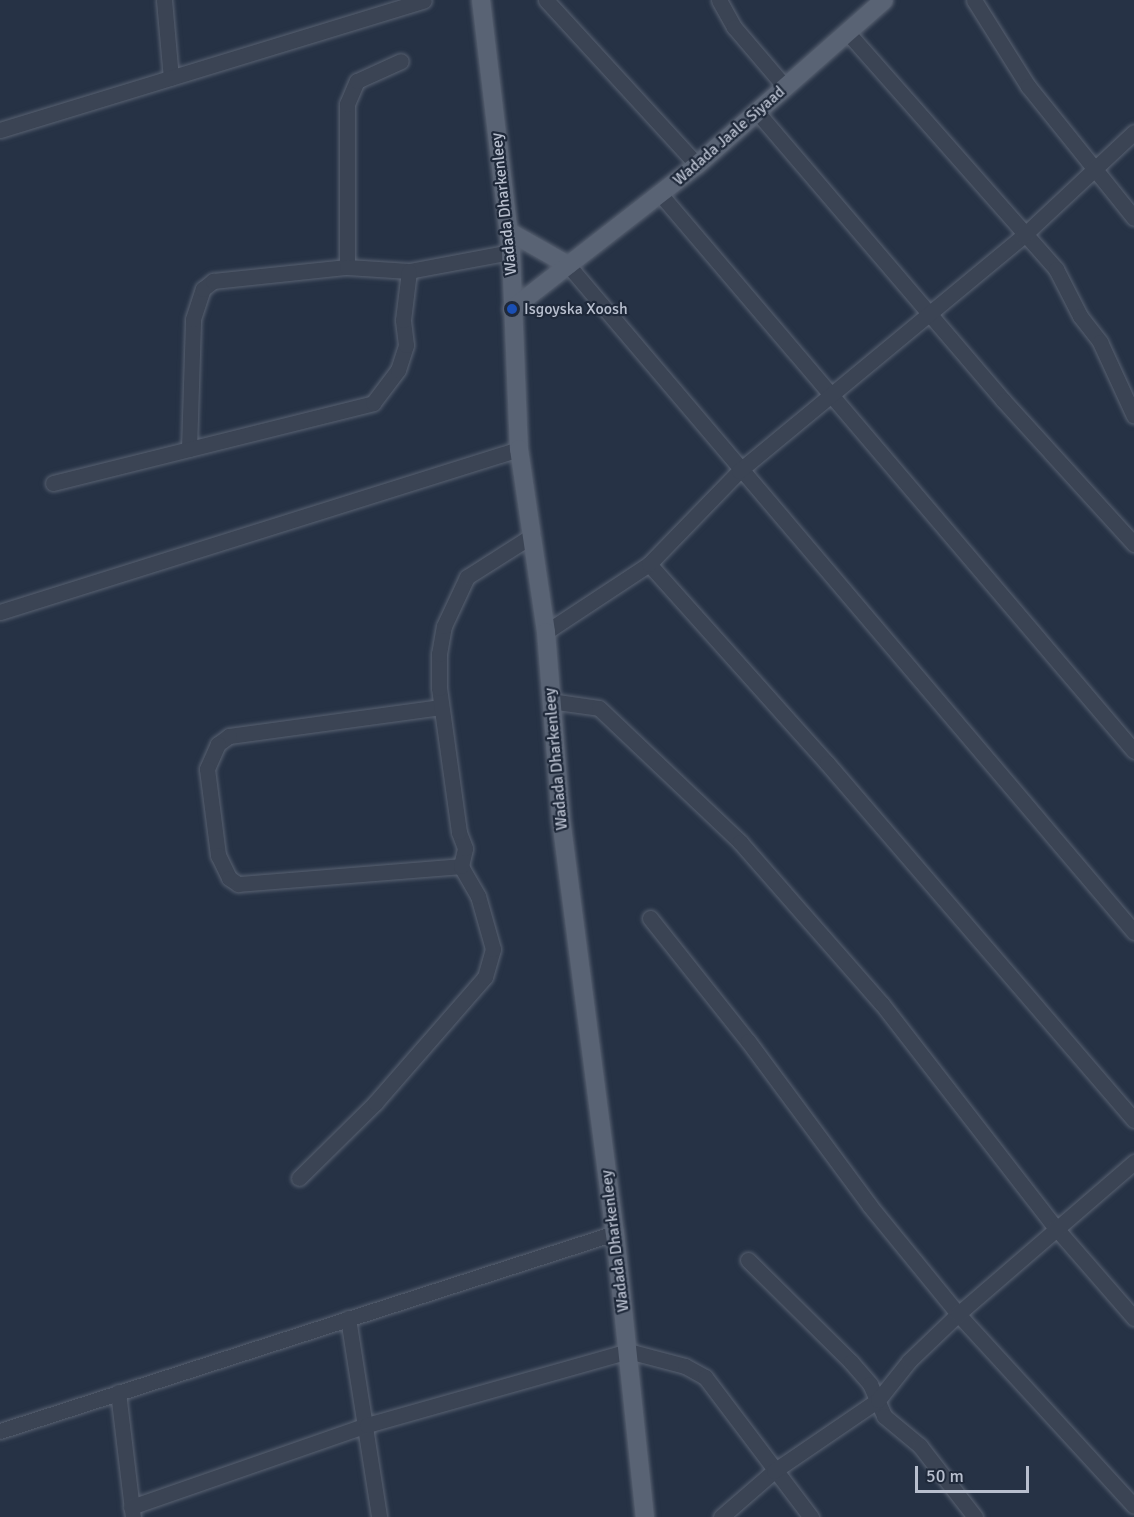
<!DOCTYPE html>
<html>
<head>
<meta charset="utf-8">
<style>
  body { margin:0 }
  #map { position:relative; width:1134px; height:1517px; overflow:hidden; background:#263245; font-family:Signika,sans-serif }
  div>[style] { position:absolute }
  .roads { filter:drop-shadow(0 0 2px #596272) drop-shadow(0 0 2px #596272) }
  .minor>* { height:15px; margin:-7.5px; padding:0 7.5px; transform-origin:7.5px; border-radius:7.5px; background:#3b4454 }
  .major>* { height:18px; margin:-9px; padding:0 9px; transform-origin:9px; border-radius:9px; background:#596374 }
  .dots>* { width:16px; height:16px; translate:-50% -50%; box-sizing:border-box; border:3px solid #1f293a; border-radius:50% }
  span { translate:-50% -50%; white-space:nowrap; text-align:center; line-height:1.15; -webkit-text-stroke:4.5px #1f293a; paint-order:stroke }
  .street-label { font-size:16px; color:#b8bfce }
  .poi-label { font-size:16px; color:#b8bfce }
  .left { translate:0 -50%; text-align:left }
  .scale { position:absolute; left:915px; top:1466px; width:114px; height:27px; box-sizing:border-box; border:3px solid #b8bfce; border-top:0; padding-left:8px; font-size:18px; line-height:21px; white-space:nowrap; color:#b8bfce; -webkit-text-stroke:4px #1f293a; paint-order:stroke }
</style>
</head>
<body>
<div id="map">
  <div class="roads">
    <div class="minor">
      <i style="left:164px;top:0;width:78px;rotate:84.9deg"></i>
      <i style="left:546px;top:0;width:224px;rotate:47.5deg"></i>
      <i style="left:719px;top:0;width:31px;rotate:61deg"></i>
      <i style="left:734px;top:27px;width:79px;rotate:49.6deg"></i>
      <i style="left:974px;top:0;width:102px;rotate:57.9deg"></i>
      <i style="left:1028px;top:86px;width:169px;rotate:51.2deg"></i>
      <i style="left:848px;top:33px;width:315px;rotate:48.6deg"></i>
      <i style="left:1056px;top:269px;width:53px;rotate:62.9deg"></i>
      <i style="left:1080px;top:316px;width:33px;rotate:52deg"></i>
      <i style="left:1100px;top:342px;width:81px;rotate:65.3deg"></i>
      <i style="left:757px;top:112px;width:379px;rotate:49.5deg"></i>
      <i style="left:1003px;top:400px;width:195px;rotate:47.7deg"></i>
      <i style="left:0;top:130px;width:443px;rotate:-17deg"></i>
      <i style="left:661px;top:195px;width:730px;rotate:49.61deg"></i>
      <i style="left:568px;top:265px;width:875px;rotate:49.68deg"></i>
      <i style="left:347px;top:267px;width:163px;rotate:-90deg"></i>
      <i style="left:347px;top:104px;width:25px;rotate:-67deg"></i>
      <i style="left:357px;top:81px;width:48px;rotate:-24.4deg"></i>
      <i style="left:189px;top:449px;width:130px;rotate:-88.2deg"></i>
      <i style="left:193px;top:319px;width:32px;rotate:-72deg"></i>
      <i style="left:203px;top:289px;width:13px;rotate:-39deg"></i>
      <i style="left:213px;top:281px;width:135px;rotate:-6deg"></i>
      <i style="left:347px;top:267px;width:62px;rotate:3.7deg"></i>
      <i style="left:409px;top:271px;width:104px;rotate:-10.6deg"></i>
      <i style="left:53px;top:483px;width:330px;rotate:-14deg"></i>
      <i style="left:373px;top:403px;width:41px;rotate:-52.9deg"></i>
      <i style="left:398px;top:370px;width:26px;rotate:-72deg"></i>
      <i style="left:406px;top:345px;width:25px;rotate:-97deg"></i>
      <i style="left:403px;top:320px;width:49px;rotate:-83deg"></i>
      <i style="left:649px;top:564px;width:267px;rotate:48.2deg"></i>
      <i style="left:827px;top:763px;width:471px;rotate:49.3deg"></i>
      <i style="left:0;top:612px;width:544px;rotate:-17.44deg"></i>
      <i style="left:546px;top:632px;width:123px;rotate:-33.4deg"></i>
      <i style="left:649px;top:564px;width:129px;rotate:-45.9deg"></i>
      <i style="left:739px;top:471px;width:369px;rotate:-39.6deg"></i>
      <i style="left:1023px;top:236px;width:152px;rotate:-43.1deg"></i>
      <i style="left:550px;top:701px;width:49px;rotate:8.1deg"></i>
      <i style="left:599px;top:708px;width:195px;rotate:43.5deg"></i>
      <i style="left:740px;top:842px;width:215px;rotate:48.8deg"></i>
      <i style="left:882px;top:1004px;width:282px;rotate:52.2deg"></i>
      <i style="left:1055px;top:1227px;width:121px;rotate:49deg"></i>
      <i style="left:441px;top:707px;width:214px;rotate:172.2deg"></i>
      <i style="left:229px;top:736px;width:14px;rotate:144deg"></i>
      <i style="left:218px;top:744px;width:27px;rotate:114deg"></i>
      <i style="left:207px;top:769px;width:87px;rotate:82.7deg"></i>
      <i style="left:218px;top:855px;width:25px;rotate:64deg"></i>
      <i style="left:229px;top:878px;width:11px;rotate:34deg"></i>
      <i style="left:238px;top:884px;width:224px;rotate:-4.6deg"></i>
      <i style="left:650px;top:918px;width:157px;rotate:51.5deg"></i>
      <i style="left:748px;top:1041px;width:205px;rotate:53.5deg"></i>
      <i style="left:870px;top:1206px;width:139px;rotate:50.8deg"></i>
      <i style="left:958px;top:1314px;width:260px;rotate:47.5deg"></i>
      <i style="left:299px;top:1178px;width:107px;rotate:-44.6deg"></i>
      <i style="left:375px;top:1103px;width:167px;rotate:-48.9deg"></i>
      <i style="left:485px;top:977px;width:29px;rotate:-74deg"></i>
      <i style="left:493px;top:949px;width:55px;rotate:-105.8deg"></i>
      <i style="left:478px;top:896px;width:34px;rotate:-120deg"></i>
      <i style="left:461px;top:866px;width:18px;rotate:-77deg"></i>
      <i style="left:465px;top:848px;width:17px;rotate:-111deg"></i>
      <i style="left:459px;top:832px;width:145px;rotate:-97.9deg"></i>
      <i style="left:439px;top:688px;width:34px;rotate:-90deg"></i>
      <i style="left:439px;top:654px;width:28px;rotate:-80deg"></i>
      <i style="left:444px;top:626px;width:54px;rotate:-64.9deg"></i>
      <i style="left:467px;top:577px;width:78px;rotate:-32.5deg"></i>
      <i style="left:748px;top:1260px;width:145px;rotate:44.7deg"></i>
      <i style="left:851px;top:1362px;width:29px;rotate:49deg"></i>
      <i style="left:870px;top:1384px;width:35px;rotate:66deg"></i>
      <i style="left:884px;top:1416px;width:47px;rotate:39.8deg"></i>
      <i style="left:920px;top:1446px;width:90px;rotate:52.2deg"></i>
      <i style="left:348px;top:1318px;width:201px;rotate:81.1deg"></i>
      <i style="left:118px;top:1392px;width:126px;rotate:83.2deg"></i>
      <i style="left:0;top:1431px;width:646px;rotate:-17.85deg"></i>
      <i style="left:131px;top:1507px;width:250px;rotate:-19.2deg"></i>
      <i style="left:367px;top:1425px;width:271px;rotate:-15.8deg"></i>
      <i style="left:628px;top:1351px;width:59px;rotate:14.7deg"></i>
      <i style="left:685px;top:1366px;width:23px;rotate:29deg"></i>
      <i style="left:705px;top:1377px;width:176px;rotate:52.9deg"></i>
      <i style="left:721px;top:1517px;width:70px;rotate:-41deg"></i>
      <i style="left:774px;top:1471px;width:126px;rotate:-34.3deg"></i>
      <i style="left:878px;top:1400px;width:50px;rotate:-51.5deg"></i>
      <i style="left:909px;top:1361px;width:68px;rotate:-43.8deg"></i>
      <i style="left:958px;top:1314px;width:233px;rotate:-40.8deg"></i>
    </div>
    <div class="major">
      <i style="left:481px;top:0;width:254px;rotate:83.2deg"></i>
      <i style="left:511px;top:252px;width:197px;rotate:87.7deg"></i>
      <i style="left:519px;top:449px;width:185px;rotate:81.6deg"></i>
      <i style="left:546px;top:632px;width:188px;rotate:85.4deg"></i>
      <i style="left:561px;top:819px;width:418px;rotate:82.6deg"></i>
      <i style="left:615px;top:1233px;width:286px;rotate:84deg"></i>
      <i style="left:508px;top:231px;width:69px;rotate:29.5deg"></i>
      <i style="left:512px;top:309px;width:234px;rotate:-37.9deg"></i>
      <i style="left:697px;top:165px;width:249px;rotate:-41.4deg"></i>
    </div>
  </div>
  <div class="dots">
    <i style="left:512px;top:309px;background:#1a4fb4"></i>
  </div>
  <div class="street-label">
    <span style="left:729px;top:136px;rotate:-41deg">Wadada Jaale Siyaad</span>
    <span style="left:504px;top:204px;rotate:-96deg">Wadada Dharkenleey</span>
    <span style="left:556px;top:759px;rotate:-95deg">Wadada Dharkenleey</span>
    <span style="left:615px;top:1241px;rotate:-97deg">Wadada Dharkenleey</span>
  </div>
  <div class="poi-label">
    <span class="left" style="left:524px;top:309px">Isgoyska Xoosh</span>
  </div>
  <div class="scale">50 m</div>
</div>
</body>
</html>
